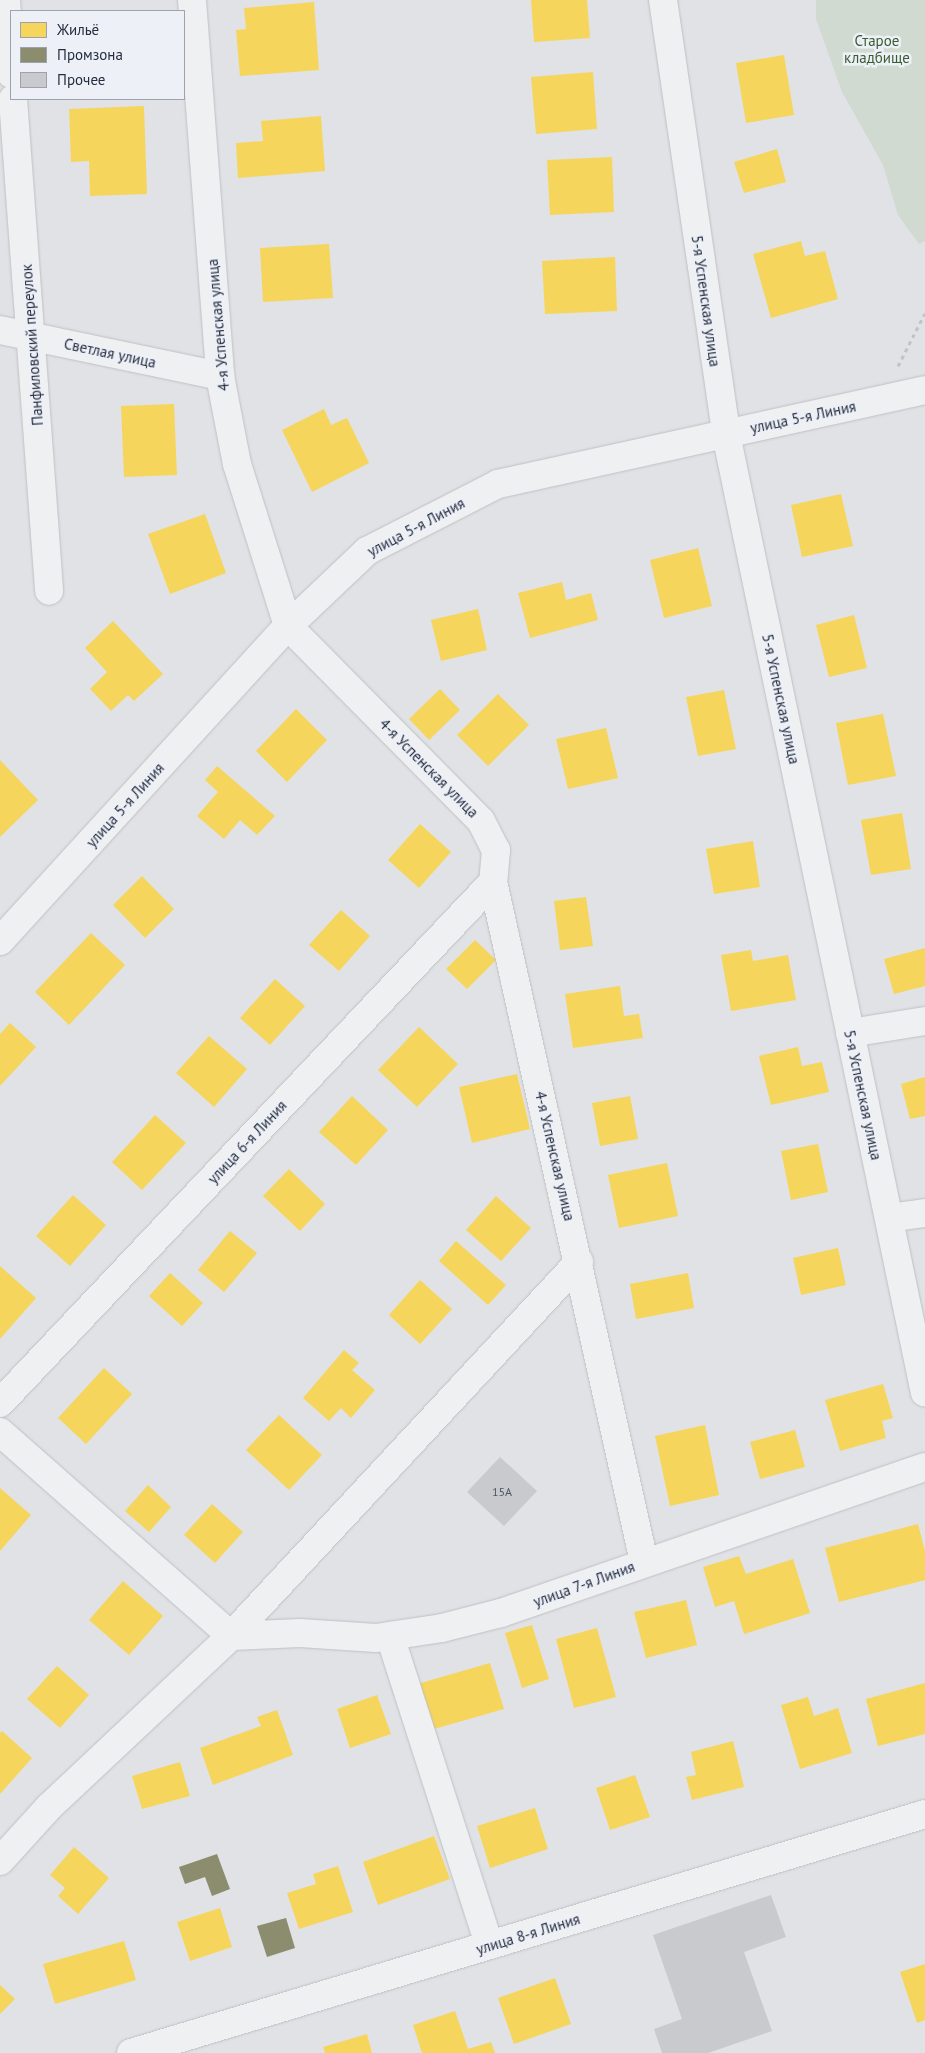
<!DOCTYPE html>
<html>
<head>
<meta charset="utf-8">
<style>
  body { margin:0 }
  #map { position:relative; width:925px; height:2053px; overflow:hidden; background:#e0e2e5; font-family:"PT Sans",sans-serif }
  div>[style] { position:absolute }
  .green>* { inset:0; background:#d0dad0 }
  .homes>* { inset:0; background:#f6d55c }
  .industry>* { inset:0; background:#8c8c6e }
  .building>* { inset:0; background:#c8cacd }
  .path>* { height:3px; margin-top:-1.5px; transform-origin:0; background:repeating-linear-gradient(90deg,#c2c3c8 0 4px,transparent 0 8px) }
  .roads { filter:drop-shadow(0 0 1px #bec0c3) drop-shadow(0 0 1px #bec0c3) }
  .minor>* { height:28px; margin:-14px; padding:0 14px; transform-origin:14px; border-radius:14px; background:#eff0f2 }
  span { translate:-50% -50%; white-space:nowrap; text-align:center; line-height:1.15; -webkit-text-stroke:5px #edf0f6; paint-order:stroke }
  .number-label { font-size:12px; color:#4e5664 }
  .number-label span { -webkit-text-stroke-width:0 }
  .park-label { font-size:15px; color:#385d32 }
  .street-label { font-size:15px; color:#252e40 }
  .legend { position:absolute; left:10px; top:10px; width:175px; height:90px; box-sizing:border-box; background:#edf0f6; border:1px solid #9da2ad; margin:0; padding:6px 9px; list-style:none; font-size:15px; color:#252e40 }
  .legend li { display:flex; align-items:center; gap:10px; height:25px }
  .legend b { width:25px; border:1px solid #9da2ad }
</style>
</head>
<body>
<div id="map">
  <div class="green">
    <i style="clip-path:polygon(816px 0,925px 0,925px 241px,919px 244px,898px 215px,883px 165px,842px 92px,816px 19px)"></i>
  </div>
  <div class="homes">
    <i style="clip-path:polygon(531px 0,587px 0,590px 38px,534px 42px)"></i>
    <i style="clip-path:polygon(314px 2px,319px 70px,240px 76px,236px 30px,246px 29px,244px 8px)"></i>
    <i style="clip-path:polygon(784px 55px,794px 115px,746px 123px,736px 63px)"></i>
    <i style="clip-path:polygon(593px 72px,597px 129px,536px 134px,531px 77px)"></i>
    <i style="clip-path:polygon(144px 106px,147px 194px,90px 196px,89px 161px,71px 162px,69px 109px)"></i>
    <i style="clip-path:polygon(321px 116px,325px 171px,238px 178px,236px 143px,263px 141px,261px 121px)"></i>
    <i style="clip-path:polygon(777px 149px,786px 182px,744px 193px,734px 162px)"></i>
    <i style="clip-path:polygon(612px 157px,614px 212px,550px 215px,547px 160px)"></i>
    <i style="clip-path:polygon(801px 241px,805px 256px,825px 251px,838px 299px,771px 318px,753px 254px)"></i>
    <i style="clip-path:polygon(329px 244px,333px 298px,263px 302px,260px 248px)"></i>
    <i style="clip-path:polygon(615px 257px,617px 311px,545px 314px,542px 261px)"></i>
    <i style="clip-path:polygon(174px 404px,177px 475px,124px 477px,121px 406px)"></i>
    <i style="clip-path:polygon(324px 409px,331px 425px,347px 418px,369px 463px,312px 492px,282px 430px)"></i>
    <i style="clip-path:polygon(841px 494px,853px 546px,802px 557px,791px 505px)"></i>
    <i style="clip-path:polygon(205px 514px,226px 573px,170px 594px,148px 534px)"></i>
    <i style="clip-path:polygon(698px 548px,712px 606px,664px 618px,650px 560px)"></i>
    <i style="clip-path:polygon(562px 582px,566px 600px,591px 593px,598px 620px,530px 638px,518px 593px)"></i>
    <i style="clip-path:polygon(478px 609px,487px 650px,441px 661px,431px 620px)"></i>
    <i style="clip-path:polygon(854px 615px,867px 668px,829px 677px,816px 625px)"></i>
    <i style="clip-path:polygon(113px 621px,163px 674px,134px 701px,128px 695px,111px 711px,90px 689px,107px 672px,85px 648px)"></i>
    <i style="clip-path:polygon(440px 689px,460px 710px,429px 740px,409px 719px)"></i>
    <i style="clip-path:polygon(724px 690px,736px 749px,698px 756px,686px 697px)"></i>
    <i style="clip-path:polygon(498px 694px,529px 725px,488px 766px,457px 735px)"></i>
    <i style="clip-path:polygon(296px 709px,327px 740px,287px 782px,256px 751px)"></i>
    <i style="clip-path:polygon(883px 714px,896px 776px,848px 785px,836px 723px)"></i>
    <i style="clip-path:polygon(606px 728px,618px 778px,568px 789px,556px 739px)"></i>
    <i style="clip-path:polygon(0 760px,38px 800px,0 837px)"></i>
    <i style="clip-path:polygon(217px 766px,275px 816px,257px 835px,240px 820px,224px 839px,197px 816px,218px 792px,205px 780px)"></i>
    <i style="clip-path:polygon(902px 813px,911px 869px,871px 875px,861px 820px)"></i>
    <i style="clip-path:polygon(420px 824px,451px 852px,419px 888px,388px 860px)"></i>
    <i style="clip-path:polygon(753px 841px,760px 887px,714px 894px,706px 849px)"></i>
    <i style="clip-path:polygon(142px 876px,174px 909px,145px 938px,113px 905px)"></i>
    <i style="clip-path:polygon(586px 897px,593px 946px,560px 950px,554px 901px)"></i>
    <i style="clip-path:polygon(341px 910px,370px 936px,339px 971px,309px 945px)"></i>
    <i style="clip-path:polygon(91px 933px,125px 965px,69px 1025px,35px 992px)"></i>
    <i style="clip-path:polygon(475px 940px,496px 960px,467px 989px,446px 969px)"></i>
    <i style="clip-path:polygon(925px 948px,925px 986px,894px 994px,884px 959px)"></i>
    <i style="clip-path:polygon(751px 950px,753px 961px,788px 955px,796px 1000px,731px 1011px,721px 955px)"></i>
    <i style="clip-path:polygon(275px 979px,305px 1006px,270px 1045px,240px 1018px)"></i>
    <i style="clip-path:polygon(620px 986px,624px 1016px,639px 1014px,643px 1038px,573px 1048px,565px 994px)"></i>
    <i style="clip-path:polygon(10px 1023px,36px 1047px,0 1086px,0 1034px)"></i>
    <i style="clip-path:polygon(419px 1027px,458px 1064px,417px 1107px,378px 1070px)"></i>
    <i style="clip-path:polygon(209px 1036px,247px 1069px,214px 1107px,176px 1073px)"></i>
    <i style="clip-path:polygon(798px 1047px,802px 1066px,822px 1062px,829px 1092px,771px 1105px,759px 1056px)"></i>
    <i style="clip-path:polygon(517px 1074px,530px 1129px,472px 1143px,459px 1087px)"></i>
    <i style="clip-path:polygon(925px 1077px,925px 1116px,910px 1119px,901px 1084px)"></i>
    <i style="clip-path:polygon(352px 1096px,388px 1130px,356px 1165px,319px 1132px)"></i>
    <i style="clip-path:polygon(630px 1096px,638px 1139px,600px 1146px,592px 1103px)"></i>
    <i style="clip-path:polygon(155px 1115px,186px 1143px,142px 1190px,112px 1162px)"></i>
    <i style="clip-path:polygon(818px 1144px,828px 1192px,791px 1200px,781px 1151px)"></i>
    <i style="clip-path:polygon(667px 1163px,678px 1216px,619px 1228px,608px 1175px)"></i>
    <i style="clip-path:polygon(289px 1169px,325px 1204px,300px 1231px,263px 1196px)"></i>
    <i style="clip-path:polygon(73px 1195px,106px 1225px,70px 1266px,36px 1236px)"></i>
    <i style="clip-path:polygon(496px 1196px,531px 1228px,501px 1261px,466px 1230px)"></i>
    <i style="clip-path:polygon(230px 1231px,257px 1253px,224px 1292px,198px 1270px)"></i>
    <i style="clip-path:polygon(456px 1241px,506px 1285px,488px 1305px,439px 1261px)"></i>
    <i style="clip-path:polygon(838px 1248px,846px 1285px,801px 1295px,793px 1258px)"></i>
    <i style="clip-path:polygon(0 1266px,36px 1298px,0 1339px)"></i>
    <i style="clip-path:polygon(170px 1273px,203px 1303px,182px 1326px,149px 1296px)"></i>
    <i style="clip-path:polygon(688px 1273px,694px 1308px,636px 1319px,630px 1284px)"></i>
    <i style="clip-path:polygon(420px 1280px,452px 1309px,420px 1344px,389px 1315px)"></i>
    <i style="clip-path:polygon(344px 1350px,359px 1363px,352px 1370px,375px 1390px,351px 1418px,341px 1408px,329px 1421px,303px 1398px)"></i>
    <i style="clip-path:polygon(104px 1368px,132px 1394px,86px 1444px,58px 1418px)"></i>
    <i style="clip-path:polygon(883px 1384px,893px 1418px,882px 1421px,886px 1438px,840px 1451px,825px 1400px)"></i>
    <i style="clip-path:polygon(279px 1415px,322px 1455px,289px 1490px,246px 1450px)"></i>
    <i style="clip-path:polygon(705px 1425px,719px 1495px,670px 1506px,655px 1436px)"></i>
    <i style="clip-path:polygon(795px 1430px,805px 1467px,760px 1479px,750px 1442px)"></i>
    <i style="clip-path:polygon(148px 1485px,171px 1507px,149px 1532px,125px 1511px)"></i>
    <i style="clip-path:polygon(0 1488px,31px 1515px,0 1551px)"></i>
    <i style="clip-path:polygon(212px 1504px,243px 1532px,215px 1563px,184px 1535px)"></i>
    <i style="clip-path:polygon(918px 1524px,925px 1551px,925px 1580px,839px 1602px,825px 1548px)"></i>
    <i style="clip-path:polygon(739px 1556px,746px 1574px,793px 1559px,810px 1613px,744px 1634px,734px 1601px,715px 1607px,703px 1567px)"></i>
    <i style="clip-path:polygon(123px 1581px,163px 1616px,129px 1655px,89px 1620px)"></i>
    <i style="clip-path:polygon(686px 1600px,697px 1645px,646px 1658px,634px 1612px)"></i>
    <i style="clip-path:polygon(532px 1625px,549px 1679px,522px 1688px,505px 1633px)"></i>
    <i style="clip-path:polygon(597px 1628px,616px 1697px,574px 1708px,556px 1639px)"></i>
    <i style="clip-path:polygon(490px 1663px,504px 1709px,427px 1731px,414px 1685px)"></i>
    <i style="clip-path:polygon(57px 1666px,89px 1695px,60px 1728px,27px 1699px)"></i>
    <i style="clip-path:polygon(925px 1683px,925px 1734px,878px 1746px,866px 1699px)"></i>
    <i style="clip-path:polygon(377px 1695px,391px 1734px,350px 1748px,337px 1709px)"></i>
    <i style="clip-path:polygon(808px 1697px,814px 1716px,838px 1708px,852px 1753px,800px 1769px,781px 1705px)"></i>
    <i style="clip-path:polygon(277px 1710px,293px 1755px,213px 1785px,200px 1748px,261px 1726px,257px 1717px)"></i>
    <i style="clip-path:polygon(2px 1731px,32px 1758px,0 1794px,0 1733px)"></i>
    <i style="clip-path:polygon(733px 1741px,744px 1787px,692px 1800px,686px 1777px,696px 1775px,691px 1752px)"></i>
    <i style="clip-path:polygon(180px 1762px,190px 1796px,142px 1809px,132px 1776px)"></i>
    <i style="clip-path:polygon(635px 1775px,650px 1817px,610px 1830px,596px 1788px)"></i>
    <i style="clip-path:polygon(535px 1808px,548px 1849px,490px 1868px,477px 1826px)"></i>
    <i style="clip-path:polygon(434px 1836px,450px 1879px,378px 1905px,363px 1862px)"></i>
    <i style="clip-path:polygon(74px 1847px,109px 1878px,78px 1914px,58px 1896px,65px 1888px,50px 1875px)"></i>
    <i style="clip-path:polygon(338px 1866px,353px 1912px,299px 1929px,287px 1893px,316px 1884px,313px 1874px)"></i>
    <i style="clip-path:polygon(220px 1908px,232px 1947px,190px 1961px,177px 1922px)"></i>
    <i style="clip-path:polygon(124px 1941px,136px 1980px,55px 2004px,43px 1964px)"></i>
    <i style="clip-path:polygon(925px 1964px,925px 2020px,917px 2023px,900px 1972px)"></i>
    <i style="clip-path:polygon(555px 1978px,571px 2024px,514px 2044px,498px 1998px)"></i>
    <i style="clip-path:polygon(0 1985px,15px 1999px,0 2014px)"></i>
    <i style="clip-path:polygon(455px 2011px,468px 2049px,491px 2042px,495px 2053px,422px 2053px,413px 2025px)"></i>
    <i style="clip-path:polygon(367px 2034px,372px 2053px,325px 2053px,323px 2047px)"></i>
  </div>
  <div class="industry">
    <i style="clip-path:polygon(217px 1854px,230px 1889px,212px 1896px,205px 1877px,185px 1884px,179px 1867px)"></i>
    <i style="clip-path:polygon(286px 1918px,295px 1948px,267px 1957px,257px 1926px)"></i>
  </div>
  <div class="building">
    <i style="clip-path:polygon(500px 1457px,537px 1491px,504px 1526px,467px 1492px)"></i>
    <i style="clip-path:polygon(771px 1895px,786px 1937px,744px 1952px,772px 2031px,708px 2053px,662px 2053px,654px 2029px,682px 2019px,653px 1935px)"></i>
  </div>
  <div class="path">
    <i style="left:898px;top:366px;width:59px;rotate:-63deg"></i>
  </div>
  <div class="roads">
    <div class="minor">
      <i style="left:6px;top:0;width:74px;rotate:86.1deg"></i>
      <i style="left:192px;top:0;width:377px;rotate:85.7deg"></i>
      <i style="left:220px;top:376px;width:90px;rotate:79.1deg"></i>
      <i style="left:237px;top:464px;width:170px;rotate:72.5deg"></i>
      <i style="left:288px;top:626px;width:274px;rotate:45.3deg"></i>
      <i style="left:481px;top:821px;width:33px;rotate:63deg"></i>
      <i style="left:496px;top:850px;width:32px;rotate:95deg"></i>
      <i style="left:493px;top:882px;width:697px;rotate:77.48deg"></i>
      <i style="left:663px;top:0;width:439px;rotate:81.7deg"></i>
      <i style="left:726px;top:434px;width:979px;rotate:78.28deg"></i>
      <i style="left:13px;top:99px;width:493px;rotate:85.8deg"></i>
      <i style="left:0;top:330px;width:225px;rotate:11.8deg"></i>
      <i style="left:0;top:941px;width:427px;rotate:-47.6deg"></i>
      <i style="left:288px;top:626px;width:109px;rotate:-43.5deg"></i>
      <i style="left:367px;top:551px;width:147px;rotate:-27.1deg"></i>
      <i style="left:498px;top:484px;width:437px;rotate:-12.4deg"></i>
      <i style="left:850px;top:1033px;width:76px;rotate:-9.1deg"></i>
      <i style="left:889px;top:1218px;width:36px;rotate:-8deg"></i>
      <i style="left:0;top:1403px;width:717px;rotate:-46.58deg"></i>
      <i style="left:0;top:1432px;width:308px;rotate:41.4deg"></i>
      <i style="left:231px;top:1636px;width:69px;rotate:-2.5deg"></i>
      <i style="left:300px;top:1633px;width:76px;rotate:3.8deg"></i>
      <i style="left:376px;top:1638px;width:67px;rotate:-8.6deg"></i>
      <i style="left:442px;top:1628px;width:61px;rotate:-14.3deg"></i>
      <i style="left:501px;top:1613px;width:448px;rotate:-19deg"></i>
      <i style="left:390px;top:1636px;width:324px;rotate:72.2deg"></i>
      <i style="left:0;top:1861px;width:73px;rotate:-47.8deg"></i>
      <i style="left:49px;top:1807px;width:250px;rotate:-43.2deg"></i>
      <i style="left:231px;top:1636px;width:511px;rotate:-47.06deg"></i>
      <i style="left:131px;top:2053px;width:829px;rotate:-16.75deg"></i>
    </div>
  </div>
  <div class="number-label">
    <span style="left:502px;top:1492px">15А</span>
  </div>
  <div class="park-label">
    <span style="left:877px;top:49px">Старое<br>кладбище</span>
  </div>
  <div class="street-label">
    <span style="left:706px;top:301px;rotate:82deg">5-я Успенская улица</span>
    <span style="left:218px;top:325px;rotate:-95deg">4-я Успенская улица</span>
    <span style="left:32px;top:345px;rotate:-94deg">Панфиловский переулок</span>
    <span style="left:110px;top:353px;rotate:12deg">Светлая улица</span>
    <span style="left:803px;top:417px;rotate:-12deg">улица 5-я Линия</span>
    <span style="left:416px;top:527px;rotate:-28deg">улица 5-я Линия</span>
    <span style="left:781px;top:699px;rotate:78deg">5-я Успенская улица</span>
    <span style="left:429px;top:768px;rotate:45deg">4-я Успенская улица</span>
    <span style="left:125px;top:805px;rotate:-48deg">улица 5-я Линия</span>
    <span style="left:863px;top:1095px;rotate:78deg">5-я Успенская улица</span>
    <span style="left:247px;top:1142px;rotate:-47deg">улица 6-я Линия</span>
    <span style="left:555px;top:1156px;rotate:77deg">4-я Успенская улица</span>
    <span style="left:584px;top:1584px;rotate:-20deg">улица 7-я Линия</span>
    <span style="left:528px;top:1934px;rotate:-17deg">улица 8-я Линия</span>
  </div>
  <ul class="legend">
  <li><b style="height:14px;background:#f6d55c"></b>Жильё</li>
  <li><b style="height:14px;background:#8c8c6e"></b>Промзона</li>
  <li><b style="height:14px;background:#c8cacd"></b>Прочее</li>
  </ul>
</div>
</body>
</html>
